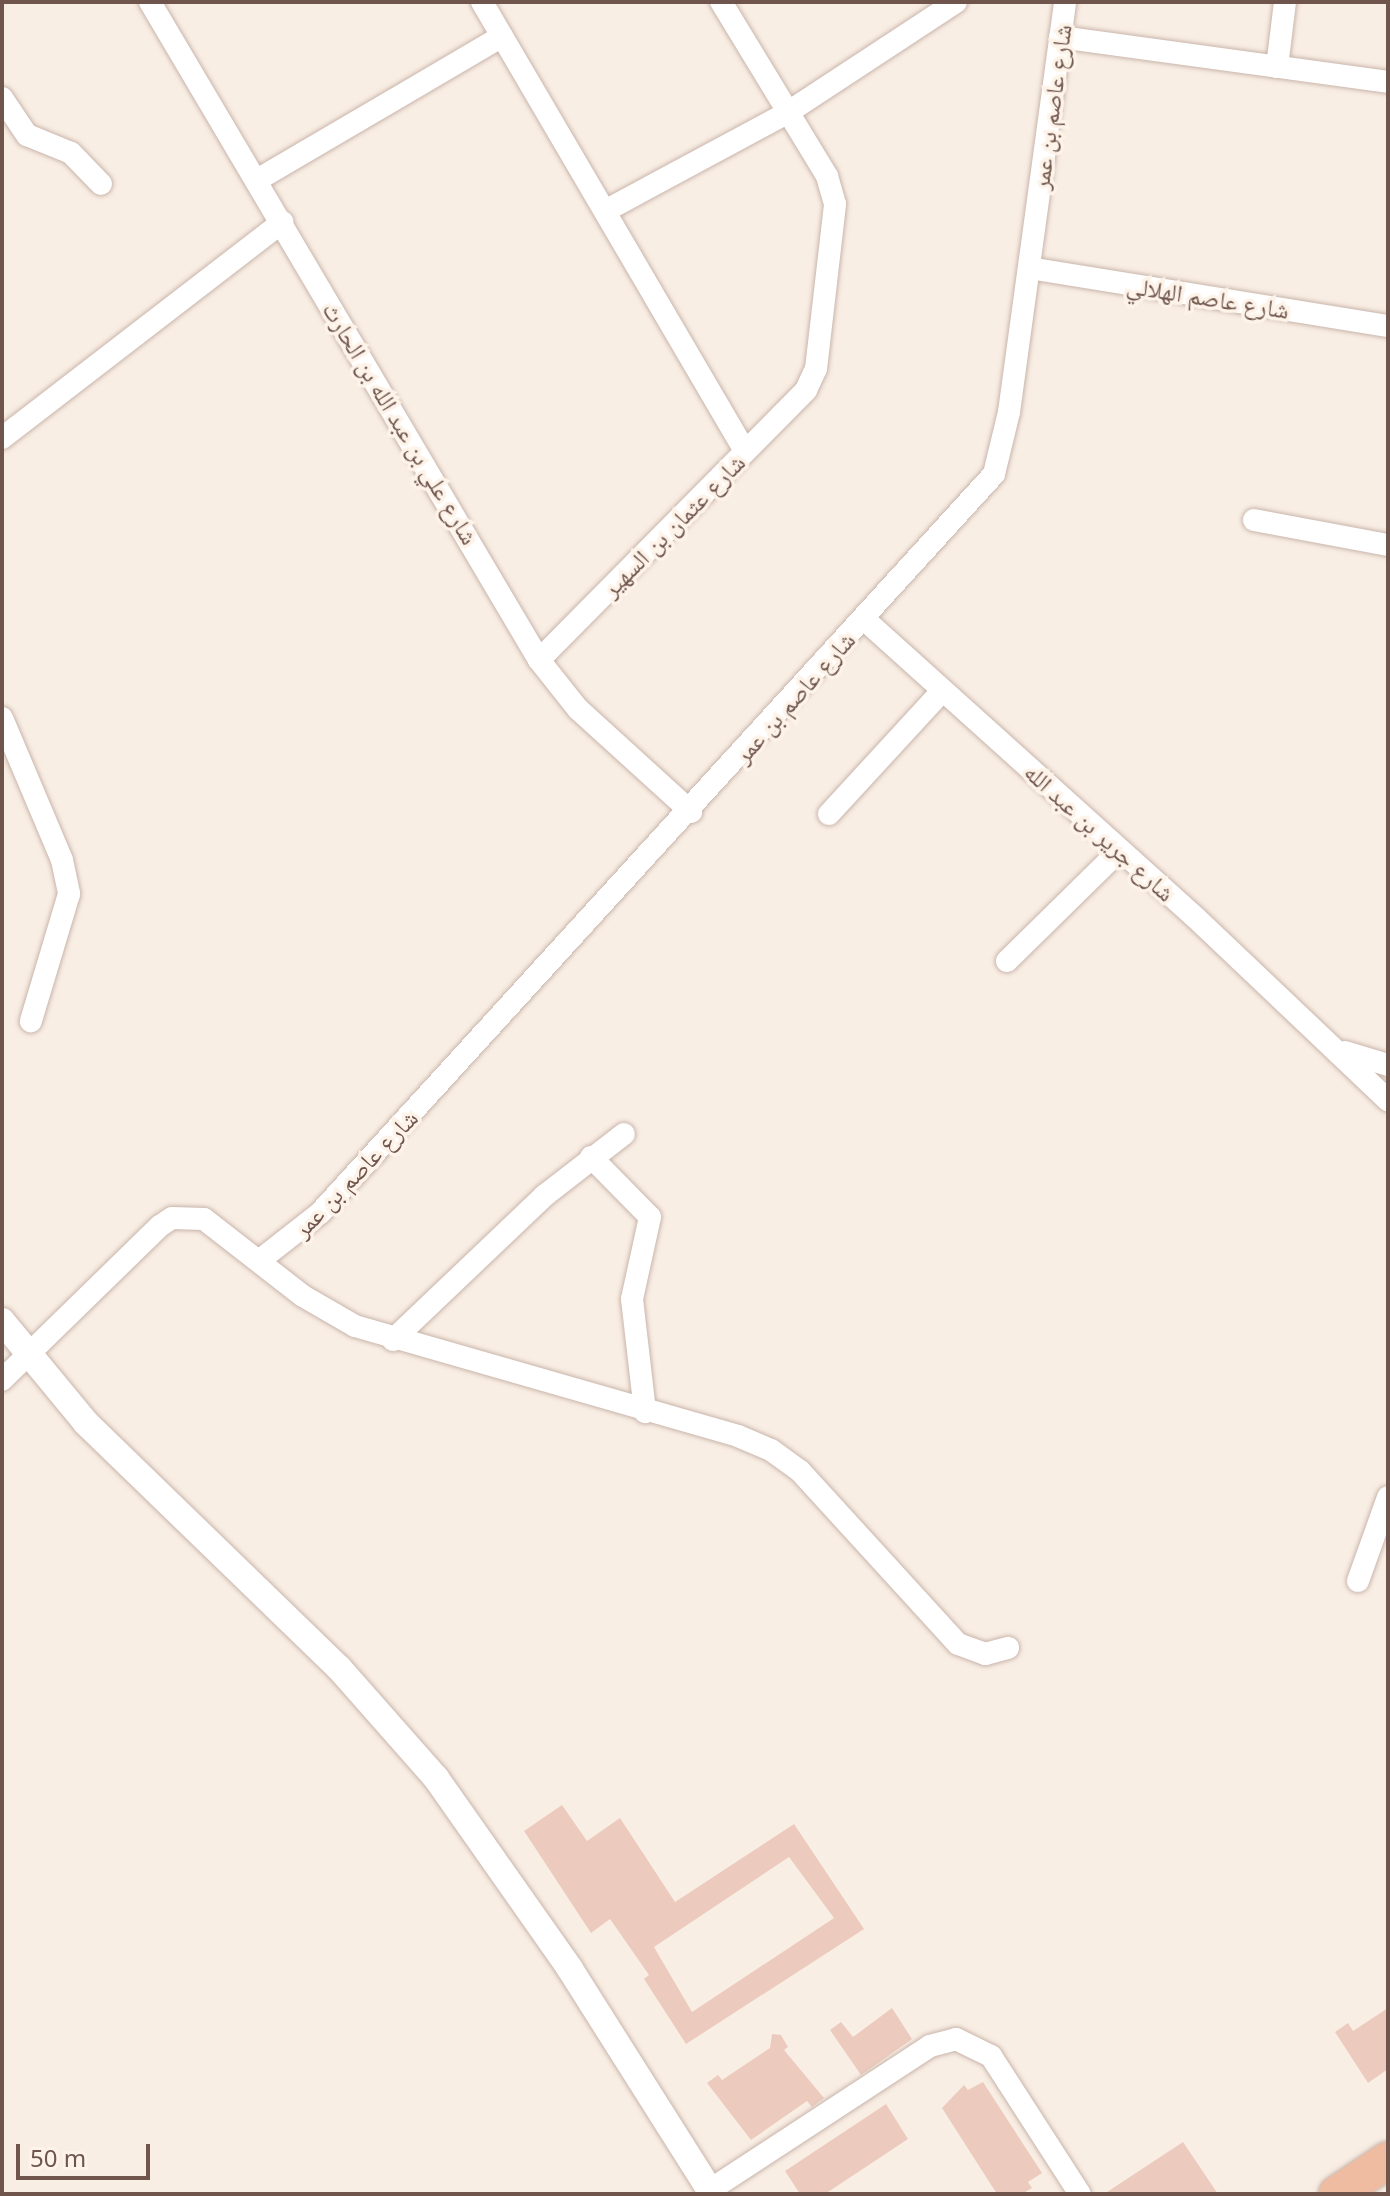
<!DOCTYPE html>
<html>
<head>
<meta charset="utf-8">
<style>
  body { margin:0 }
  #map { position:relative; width:1390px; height:2196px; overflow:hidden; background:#f9eee4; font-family:"Noto Sans","Noto Naskh Arabic",sans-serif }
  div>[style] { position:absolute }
  .building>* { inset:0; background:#eccbbe }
  .roads { filter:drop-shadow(0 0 2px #c9b5ab) drop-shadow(0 0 2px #c9b5ab) }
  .minor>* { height:22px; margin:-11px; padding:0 11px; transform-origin:11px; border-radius:11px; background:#fff }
  .tertiary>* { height:26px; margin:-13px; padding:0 13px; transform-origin:13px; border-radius:13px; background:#fff }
  .trunk>* { height:36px; margin:-18px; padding:0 18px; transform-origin:18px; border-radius:18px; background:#f0bca1 }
  span { translate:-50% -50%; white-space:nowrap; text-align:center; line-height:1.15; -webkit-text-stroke:7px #fdf3e9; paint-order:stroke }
  .street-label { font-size:24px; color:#6f554c }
  .frame { position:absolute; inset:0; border:4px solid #6f554c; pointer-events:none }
  .scale { position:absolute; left:16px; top:2144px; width:134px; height:36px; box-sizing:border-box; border:4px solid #6f554c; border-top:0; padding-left:10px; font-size:24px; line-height:28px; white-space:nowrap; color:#6f554c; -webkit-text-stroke:6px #fdf3e9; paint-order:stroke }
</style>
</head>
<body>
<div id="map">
  <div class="building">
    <i style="clip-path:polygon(evenodd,562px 1805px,587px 1841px,620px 1818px,675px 1902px,794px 1824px,864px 1929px,686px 2044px,644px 1979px,649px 1975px,610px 1919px,591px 1933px,524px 1831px,562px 1805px,789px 1857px,834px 1918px,692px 2012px,654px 1947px,789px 1857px)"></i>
    <i style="clip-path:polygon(892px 2008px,912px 2039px,861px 2075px,830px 2030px,841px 2022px,853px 2037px)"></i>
    <i style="clip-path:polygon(1388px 2008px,1388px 2069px,1368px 2083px,1335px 2032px,1348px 2023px,1353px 2031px)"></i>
    <i style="clip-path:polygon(772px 2034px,781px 2035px,788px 2047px,784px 2050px,824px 2098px,812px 2107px,807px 2101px,751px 2140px,707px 2083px,718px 2075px,722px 2080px,770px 2048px)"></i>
    <i style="clip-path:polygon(983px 2082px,1042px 2173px,1028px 2182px,1032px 2188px,1022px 2194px,997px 2194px,942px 2108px,964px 2085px,968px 2090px)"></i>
    <i style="clip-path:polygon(886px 2104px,908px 2139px,825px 2194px,800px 2194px,785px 2171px)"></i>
    <i style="clip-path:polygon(1183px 2142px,1218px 2194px,1104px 2194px)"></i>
  </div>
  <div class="roads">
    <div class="minor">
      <i style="left:150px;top:2px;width:764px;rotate:59.41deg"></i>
      <i style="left:539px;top:660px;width:63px;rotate:51.5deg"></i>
      <i style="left:578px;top:709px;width:153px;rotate:42.3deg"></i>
      <i style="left:482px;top:2px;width:520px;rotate:59.64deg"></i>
      <i style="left:1060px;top:37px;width:331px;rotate:7.8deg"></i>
      <i style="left:1277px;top:67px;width:65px;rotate:-83deg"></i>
      <i style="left:2px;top:98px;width:45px;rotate:56deg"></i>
      <i style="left:27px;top:135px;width:48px;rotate:22.2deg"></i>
      <i style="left:71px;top:153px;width:43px;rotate:45.9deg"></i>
      <i style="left:257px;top:180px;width:284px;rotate:-30.4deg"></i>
      <i style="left:605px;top:211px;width:207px;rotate:-28.3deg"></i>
      <i style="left:787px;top:113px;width:202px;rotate:-33.3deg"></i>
      <i style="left:1029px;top:268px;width:364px;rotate:9.2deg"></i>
      <i style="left:2px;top:438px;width:354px;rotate:-37.6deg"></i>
      <i style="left:1254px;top:520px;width:136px;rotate:10.6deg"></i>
      <i style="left:865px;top:620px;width:445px;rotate:42deg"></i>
      <i style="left:1196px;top:918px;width:265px;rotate:43.5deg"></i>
      <i style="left:539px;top:660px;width:380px;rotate:-45.3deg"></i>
      <i style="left:806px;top:390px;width:23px;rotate:-65deg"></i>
      <i style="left:816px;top:369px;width:166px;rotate:-83.4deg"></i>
      <i style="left:835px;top:204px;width:29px;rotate:-106deg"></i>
      <i style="left:827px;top:176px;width:204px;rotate:-121.3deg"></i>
      <i style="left:2px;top:718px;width:154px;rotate:67.1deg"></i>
      <i style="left:62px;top:860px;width:35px;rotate:78deg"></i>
      <i style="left:69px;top:894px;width:133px;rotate:106.7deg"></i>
      <i style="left:829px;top:814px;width:167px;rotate:-47.4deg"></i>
      <i style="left:1007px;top:961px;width:158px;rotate:-44.5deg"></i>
      <i style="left:1345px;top:1052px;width:45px;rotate:16.8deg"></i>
      <i style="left:591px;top:1157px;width:84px;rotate:45.5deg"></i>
      <i style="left:650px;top:1217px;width:84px;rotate:102.4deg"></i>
      <i style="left:632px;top:1299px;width:114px;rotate:83.4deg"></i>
      <i style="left:260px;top:1260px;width:76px;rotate:-38.1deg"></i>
      <i style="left:320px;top:1213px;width:1000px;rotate:-47.63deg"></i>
      <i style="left:994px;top:474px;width:64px;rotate:-76.4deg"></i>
      <i style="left:1009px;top:412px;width:414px;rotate:-82.2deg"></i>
      <i style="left:393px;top:1340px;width:209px;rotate:-43.6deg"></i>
      <i style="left:544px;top:1196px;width:101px;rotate:-37.8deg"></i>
      <i style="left:2px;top:1380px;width:221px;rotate:-44.3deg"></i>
      <i style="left:160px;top:1226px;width:14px;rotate:-34deg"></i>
      <i style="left:172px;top:1218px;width:32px;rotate:2deg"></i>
      <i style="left:204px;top:1219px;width:125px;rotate:37.9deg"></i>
      <i style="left:303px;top:1296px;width:60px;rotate:30deg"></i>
      <i style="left:355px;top:1326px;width:398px;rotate:16deg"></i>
      <i style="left:738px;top:1436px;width:36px;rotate:23deg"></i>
      <i style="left:771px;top:1450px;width:36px;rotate:36deg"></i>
      <i style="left:800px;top:1471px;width:234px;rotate:47.6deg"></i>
      <i style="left:958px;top:1644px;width:29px;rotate:20deg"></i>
      <i style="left:985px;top:1654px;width:24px;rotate:-15deg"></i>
      <i style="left:1358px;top:1581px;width:89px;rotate:-70.3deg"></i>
      <i style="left:710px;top:2190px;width:263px;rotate:-33.2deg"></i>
      <i style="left:930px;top:2046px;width:27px;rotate:-15deg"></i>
      <i style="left:956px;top:2039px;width:39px;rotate:26deg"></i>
      <i style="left:991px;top:2056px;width:164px;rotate:57.2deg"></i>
    </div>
    <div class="tertiary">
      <i style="left:2px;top:1321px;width:132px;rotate:50.5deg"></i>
      <i style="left:86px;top:1423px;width:352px;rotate:44.1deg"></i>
      <i style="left:339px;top:1668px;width:147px;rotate:48.6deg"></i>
      <i style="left:436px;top:1778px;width:233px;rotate:54.9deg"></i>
      <i style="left:570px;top:1969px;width:266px;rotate:57.7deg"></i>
    </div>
    <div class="trunk">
      <i style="left:1337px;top:2194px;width:61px;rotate:-33.7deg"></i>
    </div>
  </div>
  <div class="street-label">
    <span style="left:1051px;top:107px;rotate:-82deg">شارع عاصم بن عمر</span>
    <span style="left:1208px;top:297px;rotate:9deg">شارع عاصم الهلالي</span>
    <span style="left:401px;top:423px;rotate:59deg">شارع علي بن عبد الله بن الحارث</span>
    <span style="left:673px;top:525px;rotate:-45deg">شارع عثمان بن السهير</span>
    <span style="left:794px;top:697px;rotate:-48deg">شارع عاصم بن عمر</span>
    <span style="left:1100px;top:832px;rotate:42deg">شارع جرير بن عبد الله</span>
    <span style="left:355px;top:1173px;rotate:-46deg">شارع عاصم بن عمر</span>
  </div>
  <div class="frame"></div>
  <div class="scale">50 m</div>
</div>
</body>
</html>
